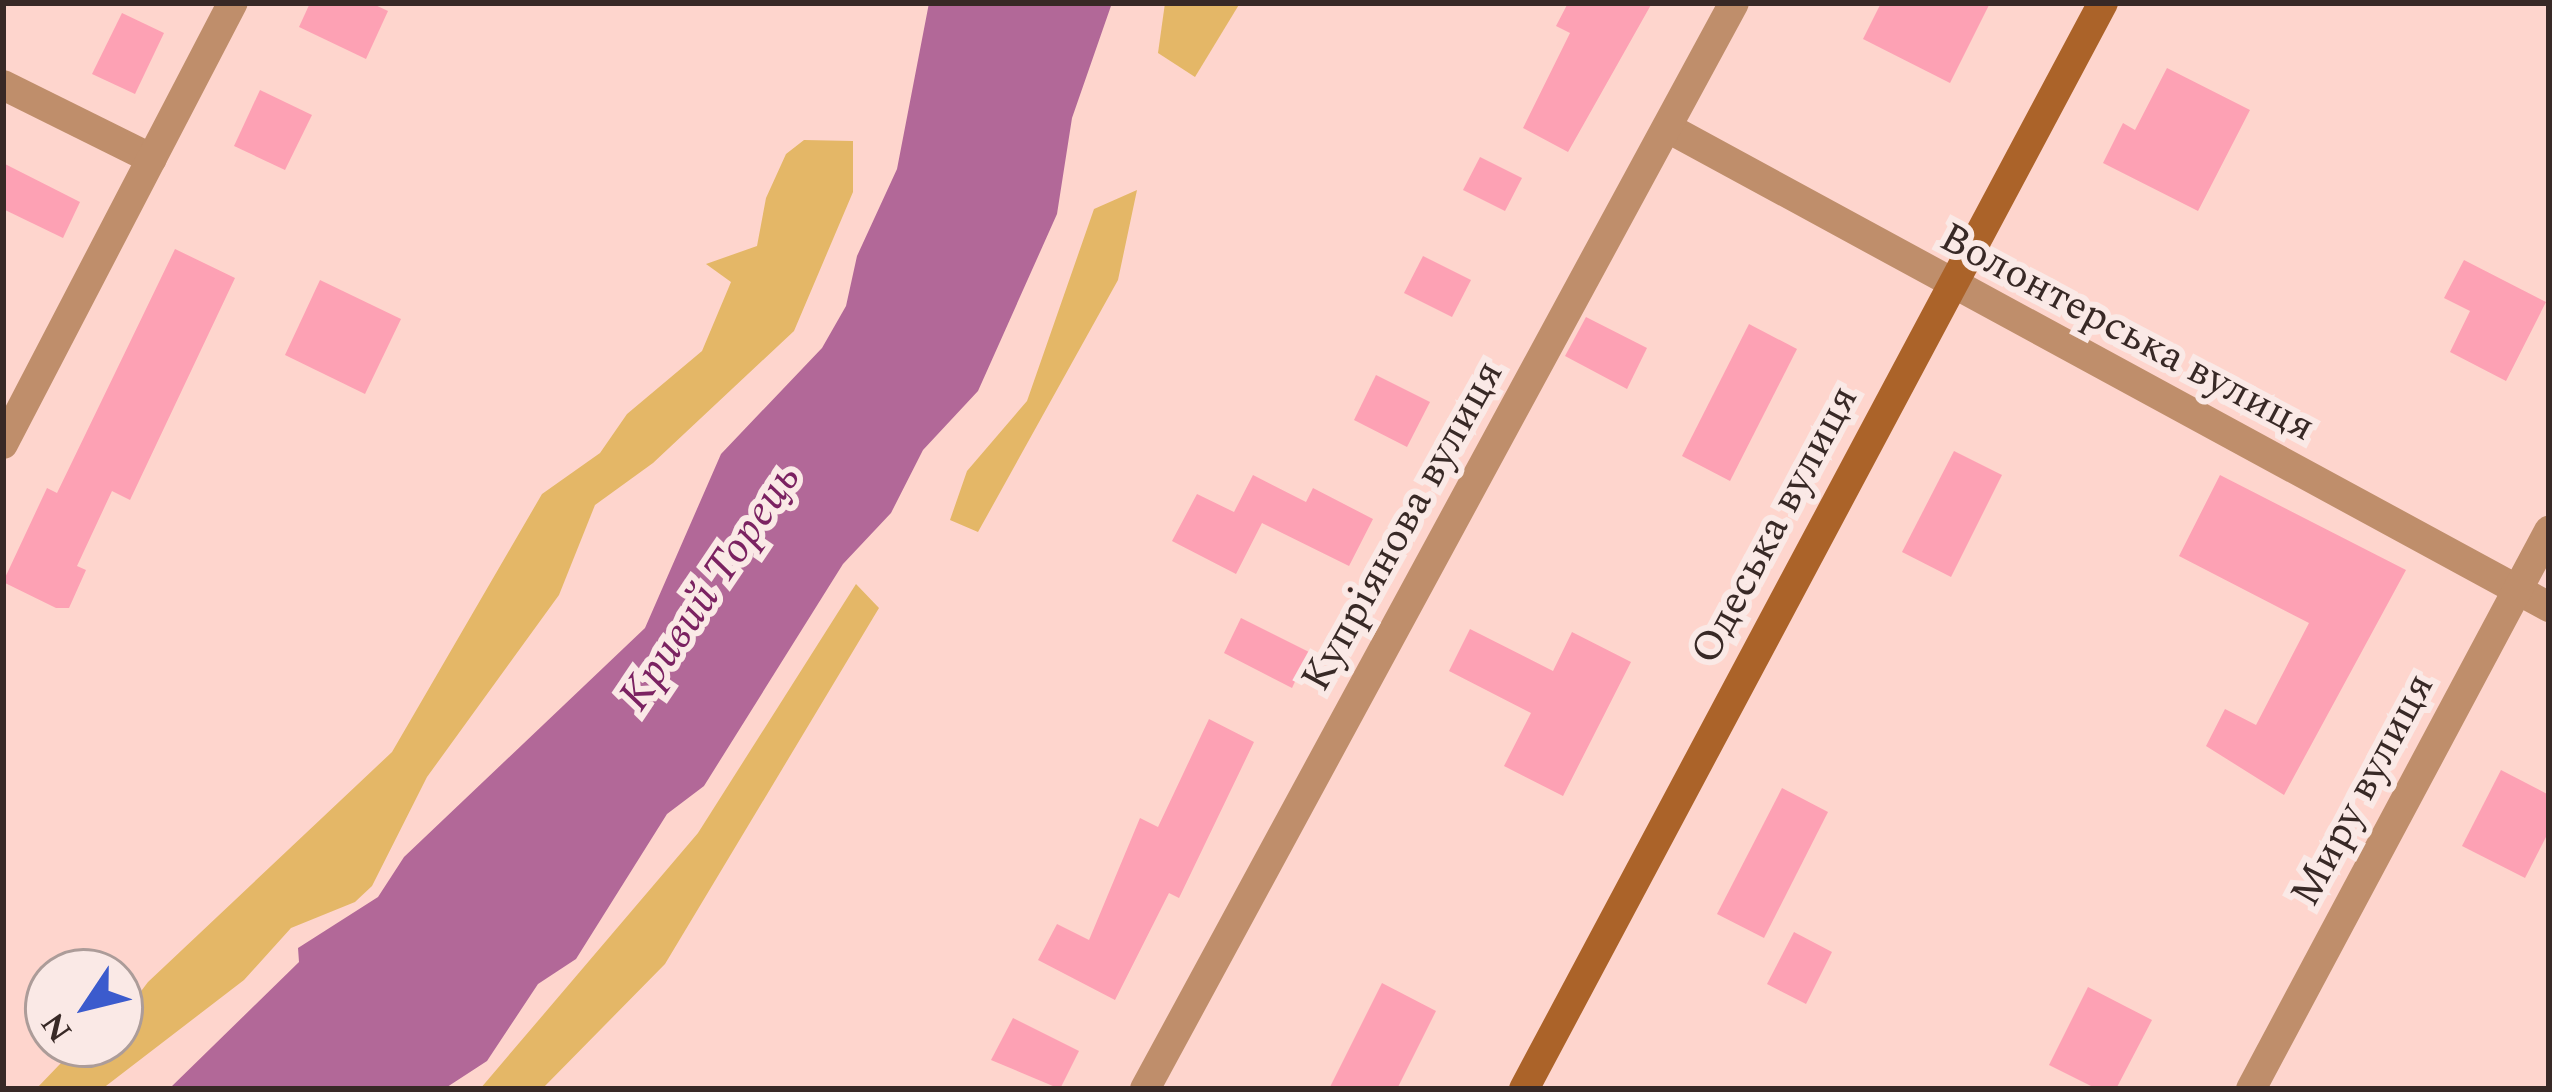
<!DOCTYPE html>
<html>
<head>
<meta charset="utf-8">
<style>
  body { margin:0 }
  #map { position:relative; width:2552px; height:1092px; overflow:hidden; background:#fed5cd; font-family:Spectral,serif }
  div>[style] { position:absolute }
  .green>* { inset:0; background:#e4b767 }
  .water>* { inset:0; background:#b26898 }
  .building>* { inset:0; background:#fda1b4 }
  .street>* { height:30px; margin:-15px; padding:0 15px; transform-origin:15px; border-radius:15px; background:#bf8e6b }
  .secondary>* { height:30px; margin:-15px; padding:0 15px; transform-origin:15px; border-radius:15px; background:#ab6329 }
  span { translate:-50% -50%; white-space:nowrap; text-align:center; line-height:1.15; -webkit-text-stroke:12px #fae9e6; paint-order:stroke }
  .street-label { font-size:42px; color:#382926 }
  .water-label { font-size:45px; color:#7b2261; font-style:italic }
  .frame { position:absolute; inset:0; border:6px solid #382926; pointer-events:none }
  .north { position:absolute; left:24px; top:948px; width:120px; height:120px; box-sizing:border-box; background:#fae9e6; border:3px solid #ac9c99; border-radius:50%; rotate:235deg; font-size:33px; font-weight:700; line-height:48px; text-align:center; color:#382926 }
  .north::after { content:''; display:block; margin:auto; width:42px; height:54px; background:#3b5bcd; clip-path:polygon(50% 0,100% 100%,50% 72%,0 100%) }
</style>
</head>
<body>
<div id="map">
  <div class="green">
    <i style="clip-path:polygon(1165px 3px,1240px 3px,1195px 77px,1158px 53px)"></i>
    <i style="clip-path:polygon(804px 140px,853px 141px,853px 192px,794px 331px,653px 463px,595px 505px,559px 595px,427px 777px,372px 886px,355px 902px,291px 928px,244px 980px,102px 1089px,36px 1089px,61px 1063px,96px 1044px,120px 1044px,120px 1019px,148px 982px,392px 752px,542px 494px,600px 453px,627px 414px,702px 351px,731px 282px,706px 264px,757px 246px,766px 198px,786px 154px)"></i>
    <i style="clip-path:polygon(1137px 190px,1118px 280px,978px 532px,950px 520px,967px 471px,1027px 401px,1094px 209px)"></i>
    <i style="clip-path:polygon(856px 584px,879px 608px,665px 964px,542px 1089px,480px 1089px,698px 833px)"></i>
  </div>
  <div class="water">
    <i style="clip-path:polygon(929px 3px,1112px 3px,1072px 118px,1057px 214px,978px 391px,923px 450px,891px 513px,843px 564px,704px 786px,667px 814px,576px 959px,538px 984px,487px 1061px,444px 1089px,169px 1089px,299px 962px,298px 948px,378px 897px,404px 857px,645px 628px,721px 454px,822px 348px,846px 306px,857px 256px,897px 169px)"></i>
  </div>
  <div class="building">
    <i style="clip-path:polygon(310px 3px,371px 3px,388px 11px,366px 59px,299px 27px)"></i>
    <i style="clip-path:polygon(1568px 3px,1652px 3px,1568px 152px,1523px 128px,1570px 33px,1556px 26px)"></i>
    <i style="clip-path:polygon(1881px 3px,1990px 3px,1950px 83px,1863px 39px)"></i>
    <i style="clip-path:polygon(122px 13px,164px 33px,135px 94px,92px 74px)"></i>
    <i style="clip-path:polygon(2167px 68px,2250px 110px,2198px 211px,2103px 163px,2123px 123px,2135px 130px)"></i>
    <i style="clip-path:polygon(260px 90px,312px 115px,285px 170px,234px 146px)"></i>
    <i style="clip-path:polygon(1480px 157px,1522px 178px,1505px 211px,1463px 190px)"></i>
    <i style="clip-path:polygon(3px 163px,80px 202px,63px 238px,3px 209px)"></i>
    <i style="clip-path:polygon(175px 249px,235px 278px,130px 500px,112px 491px,77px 566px,86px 570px,69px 608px,56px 608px,3px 582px,47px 488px,57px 493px)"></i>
    <i style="clip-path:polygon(1423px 256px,1471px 280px,1452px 317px,1404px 293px)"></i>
    <i style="clip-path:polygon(2464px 260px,2546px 302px,2506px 381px,2450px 352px,2470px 311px,2444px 298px)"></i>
    <i style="clip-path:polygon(320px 280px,401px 319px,365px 394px,285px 355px)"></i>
    <i style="clip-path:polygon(1586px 317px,1647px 348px,1627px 389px,1565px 356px)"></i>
    <i style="clip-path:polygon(1749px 324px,1797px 349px,1730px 481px,1682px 456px)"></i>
    <i style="clip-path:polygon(1376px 375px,1430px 402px,1407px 447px,1354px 420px)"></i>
    <i style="clip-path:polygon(1954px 451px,2002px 475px,1951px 577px,1902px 552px)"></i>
    <i style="clip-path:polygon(1253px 475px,1306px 502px,1313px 488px,1373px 519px,1349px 566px,1262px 523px,1236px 574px,1172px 541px,1197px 494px,1234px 512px)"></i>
    <i style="clip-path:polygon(2220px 475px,2406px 570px,2284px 795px,2206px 746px,2225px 709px,2256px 725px,2309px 623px,2179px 556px)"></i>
    <i style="clip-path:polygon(1241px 618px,1309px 652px,1292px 688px,1224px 653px)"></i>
    <i style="clip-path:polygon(1470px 629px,1553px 671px,1572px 632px,1631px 662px,1563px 796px,1504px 766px,1531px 713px,1449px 671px)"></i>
    <i style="clip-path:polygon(1209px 719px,1254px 742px,1179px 898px,1169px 893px,1115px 1000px,1038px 960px,1057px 924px,1089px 940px,1140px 818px,1158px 827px)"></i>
    <i style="clip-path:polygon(2501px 770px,2549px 795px,2549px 831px,2525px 878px,2462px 846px)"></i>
    <i style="clip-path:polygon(1782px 788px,1828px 812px,1764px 938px,1717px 914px)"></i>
    <i style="clip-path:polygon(1794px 932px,1832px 952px,1806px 1004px,1767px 984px)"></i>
    <i style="clip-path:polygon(1382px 983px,1436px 1011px,1397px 1089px,1329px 1089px)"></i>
    <i style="clip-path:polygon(2088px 987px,2152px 1020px,2116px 1089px,2097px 1089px,2049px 1065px)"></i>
    <i style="clip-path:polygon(1013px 1018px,1079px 1051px,1060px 1089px,991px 1060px)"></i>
  </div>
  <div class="street">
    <i style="left:3px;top:85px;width:166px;rotate:26.4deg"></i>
    <i style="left:1668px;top:128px;width:1003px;rotate:28.53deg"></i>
    <i style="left:3px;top:444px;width:497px;rotate:-62.5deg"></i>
    <i style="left:1145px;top:1089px;width:1235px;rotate:-61.53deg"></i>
    <i style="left:2251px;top:1089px;width:633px;rotate:-61.9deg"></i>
  </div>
  <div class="secondary">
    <i style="left:1524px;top:1089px;width:1231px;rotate:-61.94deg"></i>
  </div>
  <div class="street-label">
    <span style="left:2127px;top:333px;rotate:28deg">Волонтерська вулиця</span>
    <span style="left:1775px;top:525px;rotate:-62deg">Одеська вулиця</span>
    <span style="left:1403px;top:526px;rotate:-61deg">Купріянова вулиця</span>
    <span style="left:2363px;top:790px;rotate:-62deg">Миру вулиця</span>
  </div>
  <div class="water-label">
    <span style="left:710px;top:587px;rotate:-56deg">Кривий Торець</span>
  </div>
  <div class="frame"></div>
  <div class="north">N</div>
</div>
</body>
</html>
